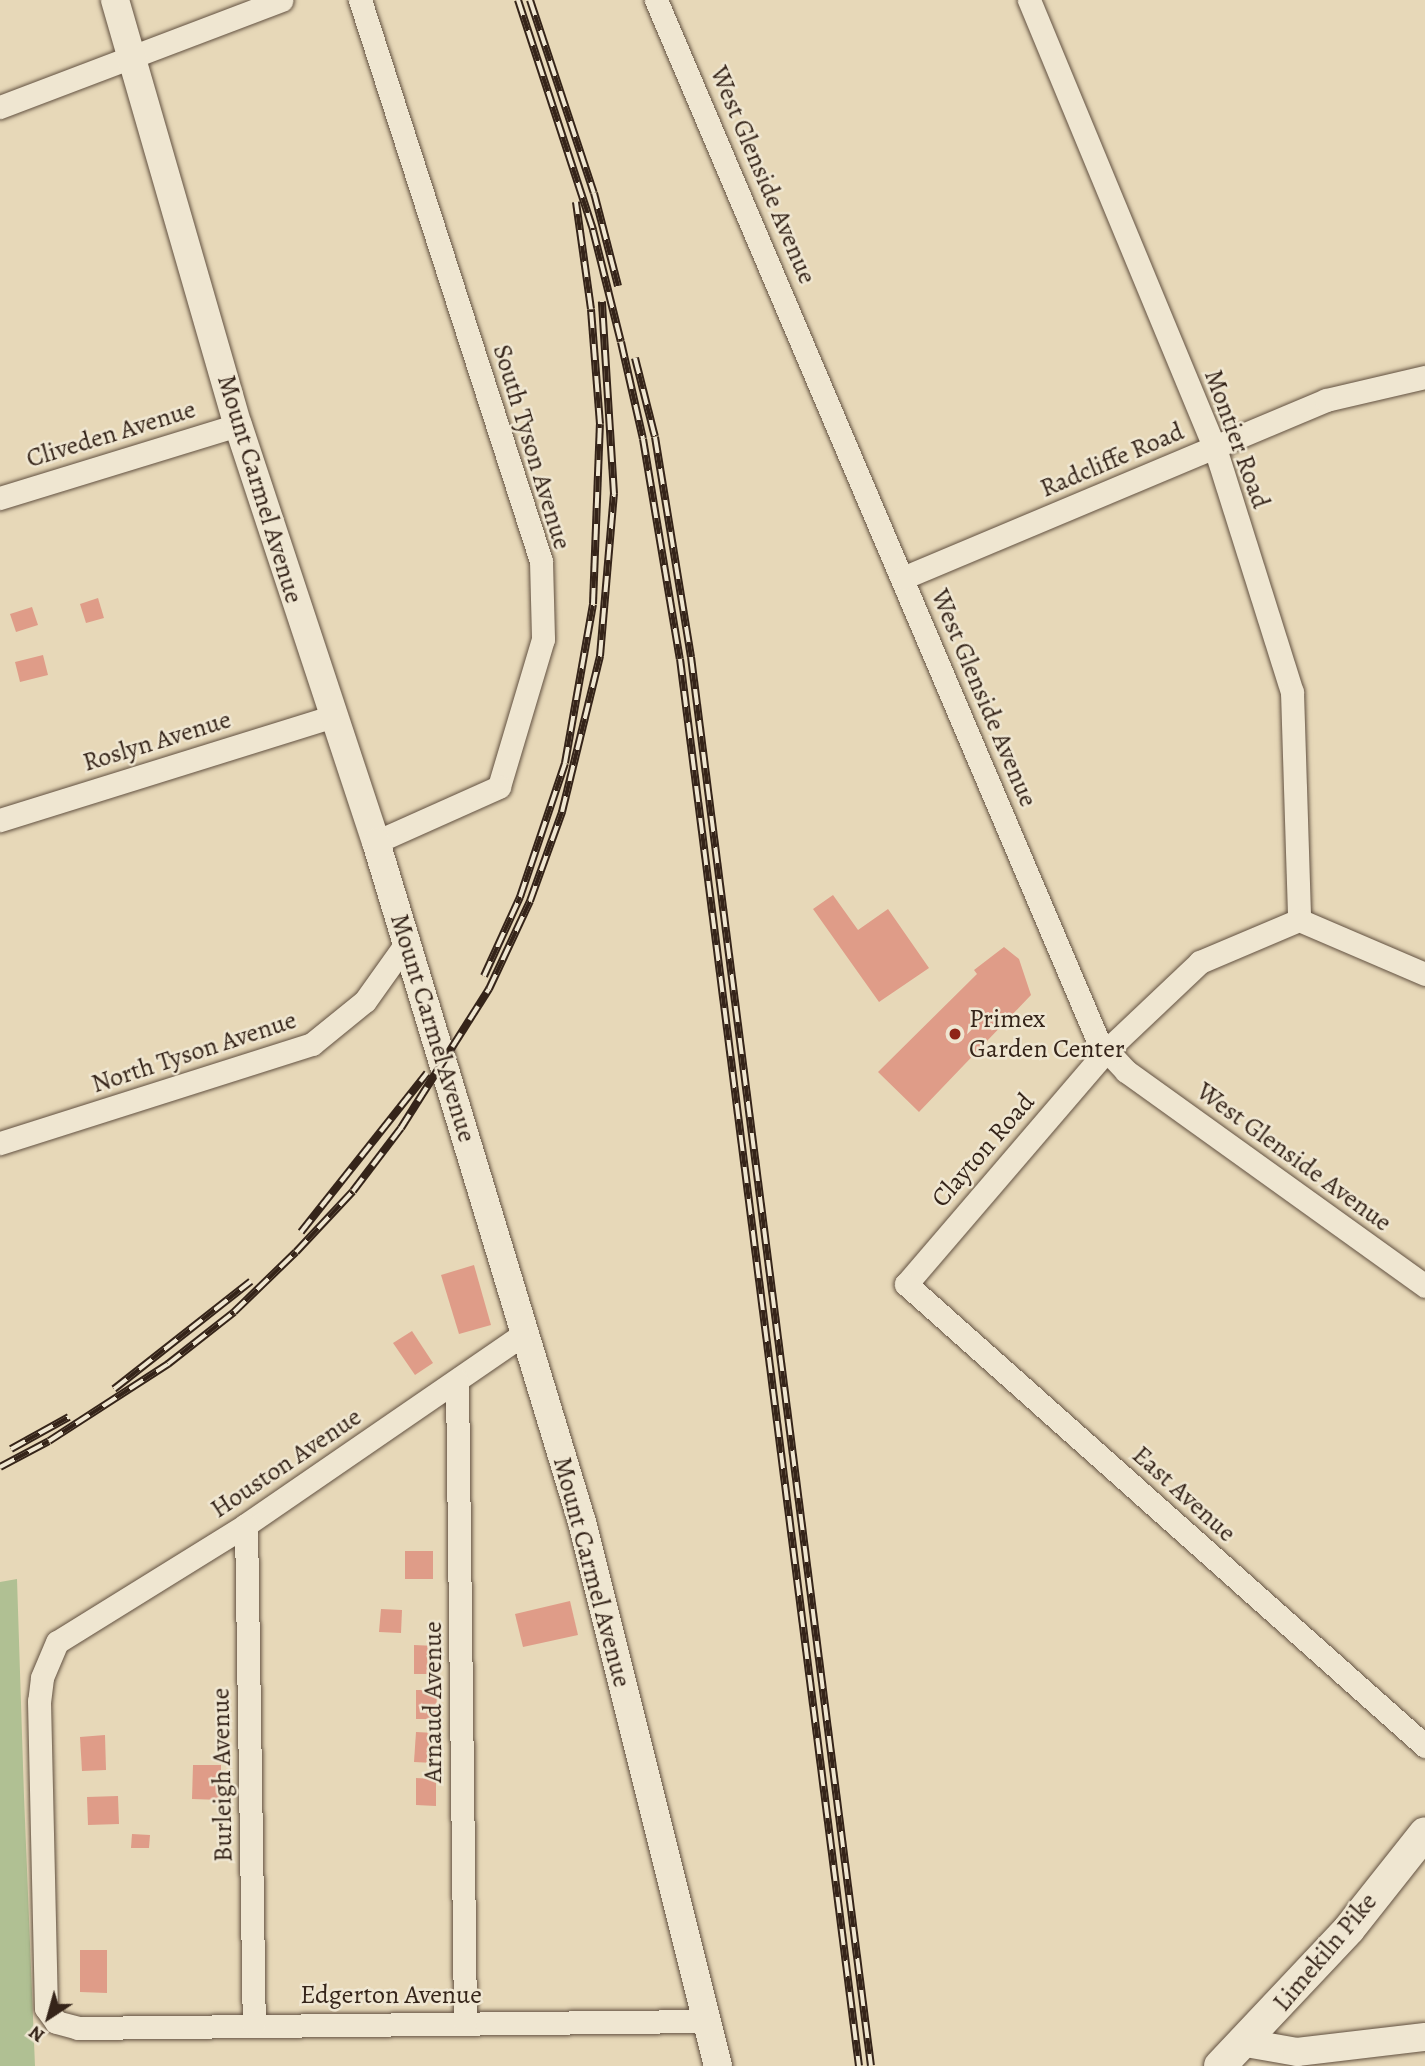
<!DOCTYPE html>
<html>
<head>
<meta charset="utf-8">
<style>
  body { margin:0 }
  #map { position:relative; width:1425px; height:2066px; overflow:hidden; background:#e7d8b8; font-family:Alegreya,serif }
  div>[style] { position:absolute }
  .green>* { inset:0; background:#b0c093 }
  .building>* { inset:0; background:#df9c88 }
  .roads { filter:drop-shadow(0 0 2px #625141) drop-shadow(0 0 2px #625141) }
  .minor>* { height:23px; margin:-11.5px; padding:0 11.5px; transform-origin:11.5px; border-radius:11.5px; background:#efe6d1 }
  .tertiary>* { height:28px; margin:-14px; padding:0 14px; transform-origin:14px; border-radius:14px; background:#efe6d1 }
  .secondary>* { height:32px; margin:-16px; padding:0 16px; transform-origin:16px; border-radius:16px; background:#efe6d1 }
  .rail>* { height:8px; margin-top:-4px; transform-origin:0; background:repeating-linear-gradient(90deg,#efe6d1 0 16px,#352419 0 32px); box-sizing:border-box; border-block:2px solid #352419 }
  .dots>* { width:19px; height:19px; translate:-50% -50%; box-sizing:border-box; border:4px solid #efe6d1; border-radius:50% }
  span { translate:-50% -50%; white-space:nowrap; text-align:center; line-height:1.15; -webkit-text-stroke:5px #efe6d1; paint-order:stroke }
  .street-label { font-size:26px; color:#352419 }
  .poi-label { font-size:26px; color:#352419 }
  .left { translate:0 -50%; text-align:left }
  .north { position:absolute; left:14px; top:1982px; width:70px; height:70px; -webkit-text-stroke:5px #efe6d1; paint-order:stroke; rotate:216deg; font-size:19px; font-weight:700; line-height:28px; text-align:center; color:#352419 }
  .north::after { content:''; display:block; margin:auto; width:24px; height:32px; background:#352419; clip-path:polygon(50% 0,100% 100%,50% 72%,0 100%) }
</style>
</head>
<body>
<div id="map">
  <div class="green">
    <i style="clip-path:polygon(17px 1579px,24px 1796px,35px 2066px,0 2066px,0 1582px)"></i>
  </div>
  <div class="building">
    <i style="clip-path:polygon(98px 598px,104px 618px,86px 623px,80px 604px)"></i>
    <i style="clip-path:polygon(32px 607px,38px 625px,16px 632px,10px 614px)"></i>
    <i style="clip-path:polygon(43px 655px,48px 675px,20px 682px,15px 662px)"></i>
    <i style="clip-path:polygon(833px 895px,858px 930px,888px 909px,929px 968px,879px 1002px,813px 909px)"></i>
    <i style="clip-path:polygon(1004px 947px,1019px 959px,1031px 995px,919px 1112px,878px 1072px,977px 974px,974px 970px)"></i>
    <i style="clip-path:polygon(474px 1265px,491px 1325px,459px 1334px,441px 1275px)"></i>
    <i style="clip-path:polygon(412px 1331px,433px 1363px,415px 1375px,393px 1343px)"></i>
    <i style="clip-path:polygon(405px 1551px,433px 1551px,433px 1579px,405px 1579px)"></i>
    <i style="clip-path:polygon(570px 1601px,578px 1635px,523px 1647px,515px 1614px)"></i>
    <i style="clip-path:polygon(381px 1609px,402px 1610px,401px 1633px,379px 1632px)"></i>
    <i style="clip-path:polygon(414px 1645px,435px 1646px,434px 1674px,414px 1674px)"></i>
    <i style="clip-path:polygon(416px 1690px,437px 1690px,436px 1719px,416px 1719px)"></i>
    <i style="clip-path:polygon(416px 1732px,435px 1733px,434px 1763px,414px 1762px)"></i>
    <i style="clip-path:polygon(105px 1735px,106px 1770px,82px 1771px,80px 1737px)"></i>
    <i style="clip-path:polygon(193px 1765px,221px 1765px,221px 1800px,192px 1799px)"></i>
    <i style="clip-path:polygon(416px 1778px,436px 1779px,436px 1806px,416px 1805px)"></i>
    <i style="clip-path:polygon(118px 1796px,119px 1824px,88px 1825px,87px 1797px)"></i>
    <i style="clip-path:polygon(132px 1834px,150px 1835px,149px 1848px,131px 1848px)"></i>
    <i style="clip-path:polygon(80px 1950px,107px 1950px,107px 1993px,80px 1992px)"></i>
  </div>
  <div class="roads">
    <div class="minor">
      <i style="left:360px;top:0;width:589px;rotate:72.12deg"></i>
      <i style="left:541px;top:561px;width:78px;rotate:88.5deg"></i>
      <i style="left:543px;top:639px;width:154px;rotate:106.6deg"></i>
      <i style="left:499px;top:787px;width:135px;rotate:155.9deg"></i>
      <i style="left:656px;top:0;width:1131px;rotate:66.99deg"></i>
      <i style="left:1098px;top:1041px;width:41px;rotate:47deg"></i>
      <i style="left:1126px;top:1071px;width:368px;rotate:35.7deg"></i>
      <i style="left:1029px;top:0;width:485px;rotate:67.5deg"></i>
      <i style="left:1215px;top:448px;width:256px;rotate:72.5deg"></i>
      <i style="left:1292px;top:692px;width:228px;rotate:88.2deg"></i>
      <i style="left:0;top:107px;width:301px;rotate:-20.8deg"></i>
      <i style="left:0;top:498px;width:249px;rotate:-17.1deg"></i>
      <i style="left:903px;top:578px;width:459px;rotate:-22.8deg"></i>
      <i style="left:1326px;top:400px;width:102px;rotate:-13.1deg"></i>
      <i style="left:0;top:820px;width:347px;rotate:-17.3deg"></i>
      <i style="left:1425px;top:974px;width:137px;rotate:-156.8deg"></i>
      <i style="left:1299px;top:920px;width:108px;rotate:157deg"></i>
      <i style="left:1200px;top:962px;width:129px;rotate:136.6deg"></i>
      <i style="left:1106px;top:1051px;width:307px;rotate:130.6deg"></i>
      <i style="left:906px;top:1284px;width:695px;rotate:41.67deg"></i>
      <i style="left:0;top:1143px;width:327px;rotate:-17.6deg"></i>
      <i style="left:312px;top:1044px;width:68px;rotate:-39.1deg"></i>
      <i style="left:365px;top:1001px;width:72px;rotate:-54.6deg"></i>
      <i style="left:525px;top:1333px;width:339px;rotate:145.5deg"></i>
      <i style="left:246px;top:1525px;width:222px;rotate:148.2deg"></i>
      <i style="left:57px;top:1642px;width:39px;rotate:113deg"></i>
      <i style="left:42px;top:1678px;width:23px;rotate:97deg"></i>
      <i style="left:39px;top:1701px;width:307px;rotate:88.7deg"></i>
      <i style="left:46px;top:2008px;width:17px;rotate:54deg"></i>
      <i style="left:56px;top:2022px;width:23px;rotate:15deg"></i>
      <i style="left:78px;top:2028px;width:627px;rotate:-0.64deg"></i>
      <i style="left:457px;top:1381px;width:641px;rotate:89.28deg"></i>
      <i style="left:246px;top:1525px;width:499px;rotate:89.1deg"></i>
    </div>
    <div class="tertiary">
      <i style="left:115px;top:0;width:442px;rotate:73.9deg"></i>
      <i style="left:238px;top:425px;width:439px;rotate:71.7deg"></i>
      <i style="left:376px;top:842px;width:711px;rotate:73.15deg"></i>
      <i style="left:582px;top:1522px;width:561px;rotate:75.96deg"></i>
      <i style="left:1246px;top:2043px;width:52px;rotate:10deg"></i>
      <i style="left:1297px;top:2052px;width:129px;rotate:-6.7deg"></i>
    </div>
    <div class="secondary">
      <i style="left:1220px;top:2066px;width:188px;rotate:-46.7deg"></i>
      <i style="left:1349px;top:1929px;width:122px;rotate:-51.6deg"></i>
    </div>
  </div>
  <div class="rail">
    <i style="left:518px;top:0;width:242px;rotate:71.9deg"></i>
    <i style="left:593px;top:230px;width:115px;rotate:76deg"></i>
    <i style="left:621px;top:342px;width:99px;rotate:77.2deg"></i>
    <i style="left:643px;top:439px;width:223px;rotate:80.5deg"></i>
    <i style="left:680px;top:659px;width:1418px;rotate:82.75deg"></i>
    <i style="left:530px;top:0;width:203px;rotate:71.7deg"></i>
    <i style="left:594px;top:193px;width:96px;rotate:75.5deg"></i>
    <i style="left:635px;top:358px;width:81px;rotate:75.8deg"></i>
    <i style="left:655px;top:437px;width:223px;rotate:80.7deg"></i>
    <i style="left:691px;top:657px;width:1420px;rotate:82.72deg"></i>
    <i style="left:484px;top:976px;width:87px;rotate:-65.5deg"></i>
    <i style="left:520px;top:897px;width:141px;rotate:-71.4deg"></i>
    <i style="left:565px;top:763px;width:161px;rotate:-80deg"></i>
    <i style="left:593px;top:604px;width:180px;rotate:-87.8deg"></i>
    <i style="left:600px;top:424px;width:115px;rotate:-94.5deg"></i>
    <i style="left:591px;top:309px;width:108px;rotate:-98deg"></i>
    <i style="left:301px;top:1232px;width:203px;rotate:-51.6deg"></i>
    <i style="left:114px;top:1389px;width:174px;rotate:-38.2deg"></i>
    <i style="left:11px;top:1449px;width:66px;rotate:-28.9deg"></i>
    <i style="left:0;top:1467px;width:55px;rotate:-28deg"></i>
    <i style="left:49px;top:1441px;width:142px;rotate:-32.9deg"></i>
    <i style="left:168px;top:1364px;width:84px;rotate:-38.2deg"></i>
    <i style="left:234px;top:1312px;width:86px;rotate:-44.1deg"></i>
    <i style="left:296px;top:1252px;width:83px;rotate:-46.9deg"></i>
    <i style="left:353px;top:1191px;width:79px;rotate:-52.7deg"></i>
    <i style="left:401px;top:1128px;width:165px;rotate:-57.7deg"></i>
    <i style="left:489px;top:989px;width:97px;rotate:-65deg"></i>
    <i style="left:530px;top:901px;width:95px;rotate:-70.2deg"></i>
    <i style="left:562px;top:812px;width:161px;rotate:-76.3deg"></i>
    <i style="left:600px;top:656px;width:163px;rotate:-85.1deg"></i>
    <i style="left:614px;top:494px;width:193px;rotate:-93.6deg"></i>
  </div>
  <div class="dots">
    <i style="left:955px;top:1034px;background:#8f2418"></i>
  </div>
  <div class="street-label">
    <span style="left:763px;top:175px;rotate:67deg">West Glenside Avenue</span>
    <span style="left:111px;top:434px;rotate:-17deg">Cliveden Avenue</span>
    <span style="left:1237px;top:439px;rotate:70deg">Montier Road</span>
    <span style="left:532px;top:447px;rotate:73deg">South Tyson Avenue</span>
    <span style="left:1112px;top:460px;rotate:-23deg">Radcliffe Road</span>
    <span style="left:260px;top:489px;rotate:73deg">Mount Carmel Avenue</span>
    <span style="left:984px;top:698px;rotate:67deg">West Glenside Avenue</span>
    <span style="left:157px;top:741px;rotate:-17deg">Roslyn Avenue</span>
    <span style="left:433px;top:1028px;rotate:73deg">Mount Carmel Avenue</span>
    <span style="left:194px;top:1052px;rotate:-18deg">North Tyson Avenue</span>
    <span style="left:983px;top:1150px;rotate:-49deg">Clayton Road</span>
    <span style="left:1294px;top:1157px;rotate:36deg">West Glenside Avenue</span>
    <span style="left:286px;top:1463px;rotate:-34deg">Houston Avenue</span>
    <span style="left:1184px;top:1494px;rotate:42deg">East Avenue</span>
    <span style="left:592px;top:1572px;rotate:75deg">Mount Carmel Avenue</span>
    <span style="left:433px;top:1702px;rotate:-90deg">Arnaud Avenue</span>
    <span style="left:222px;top:1775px;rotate:-91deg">Burleigh Avenue</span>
    <span style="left:1325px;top:1952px;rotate:-50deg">Limekiln Pike</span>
    <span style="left:391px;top:1995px">Edgerton Avenue</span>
  </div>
  <div class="poi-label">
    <span class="left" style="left:969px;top:1034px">Primex<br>Garden Center</span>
  </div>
  <div class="north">N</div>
</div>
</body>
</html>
